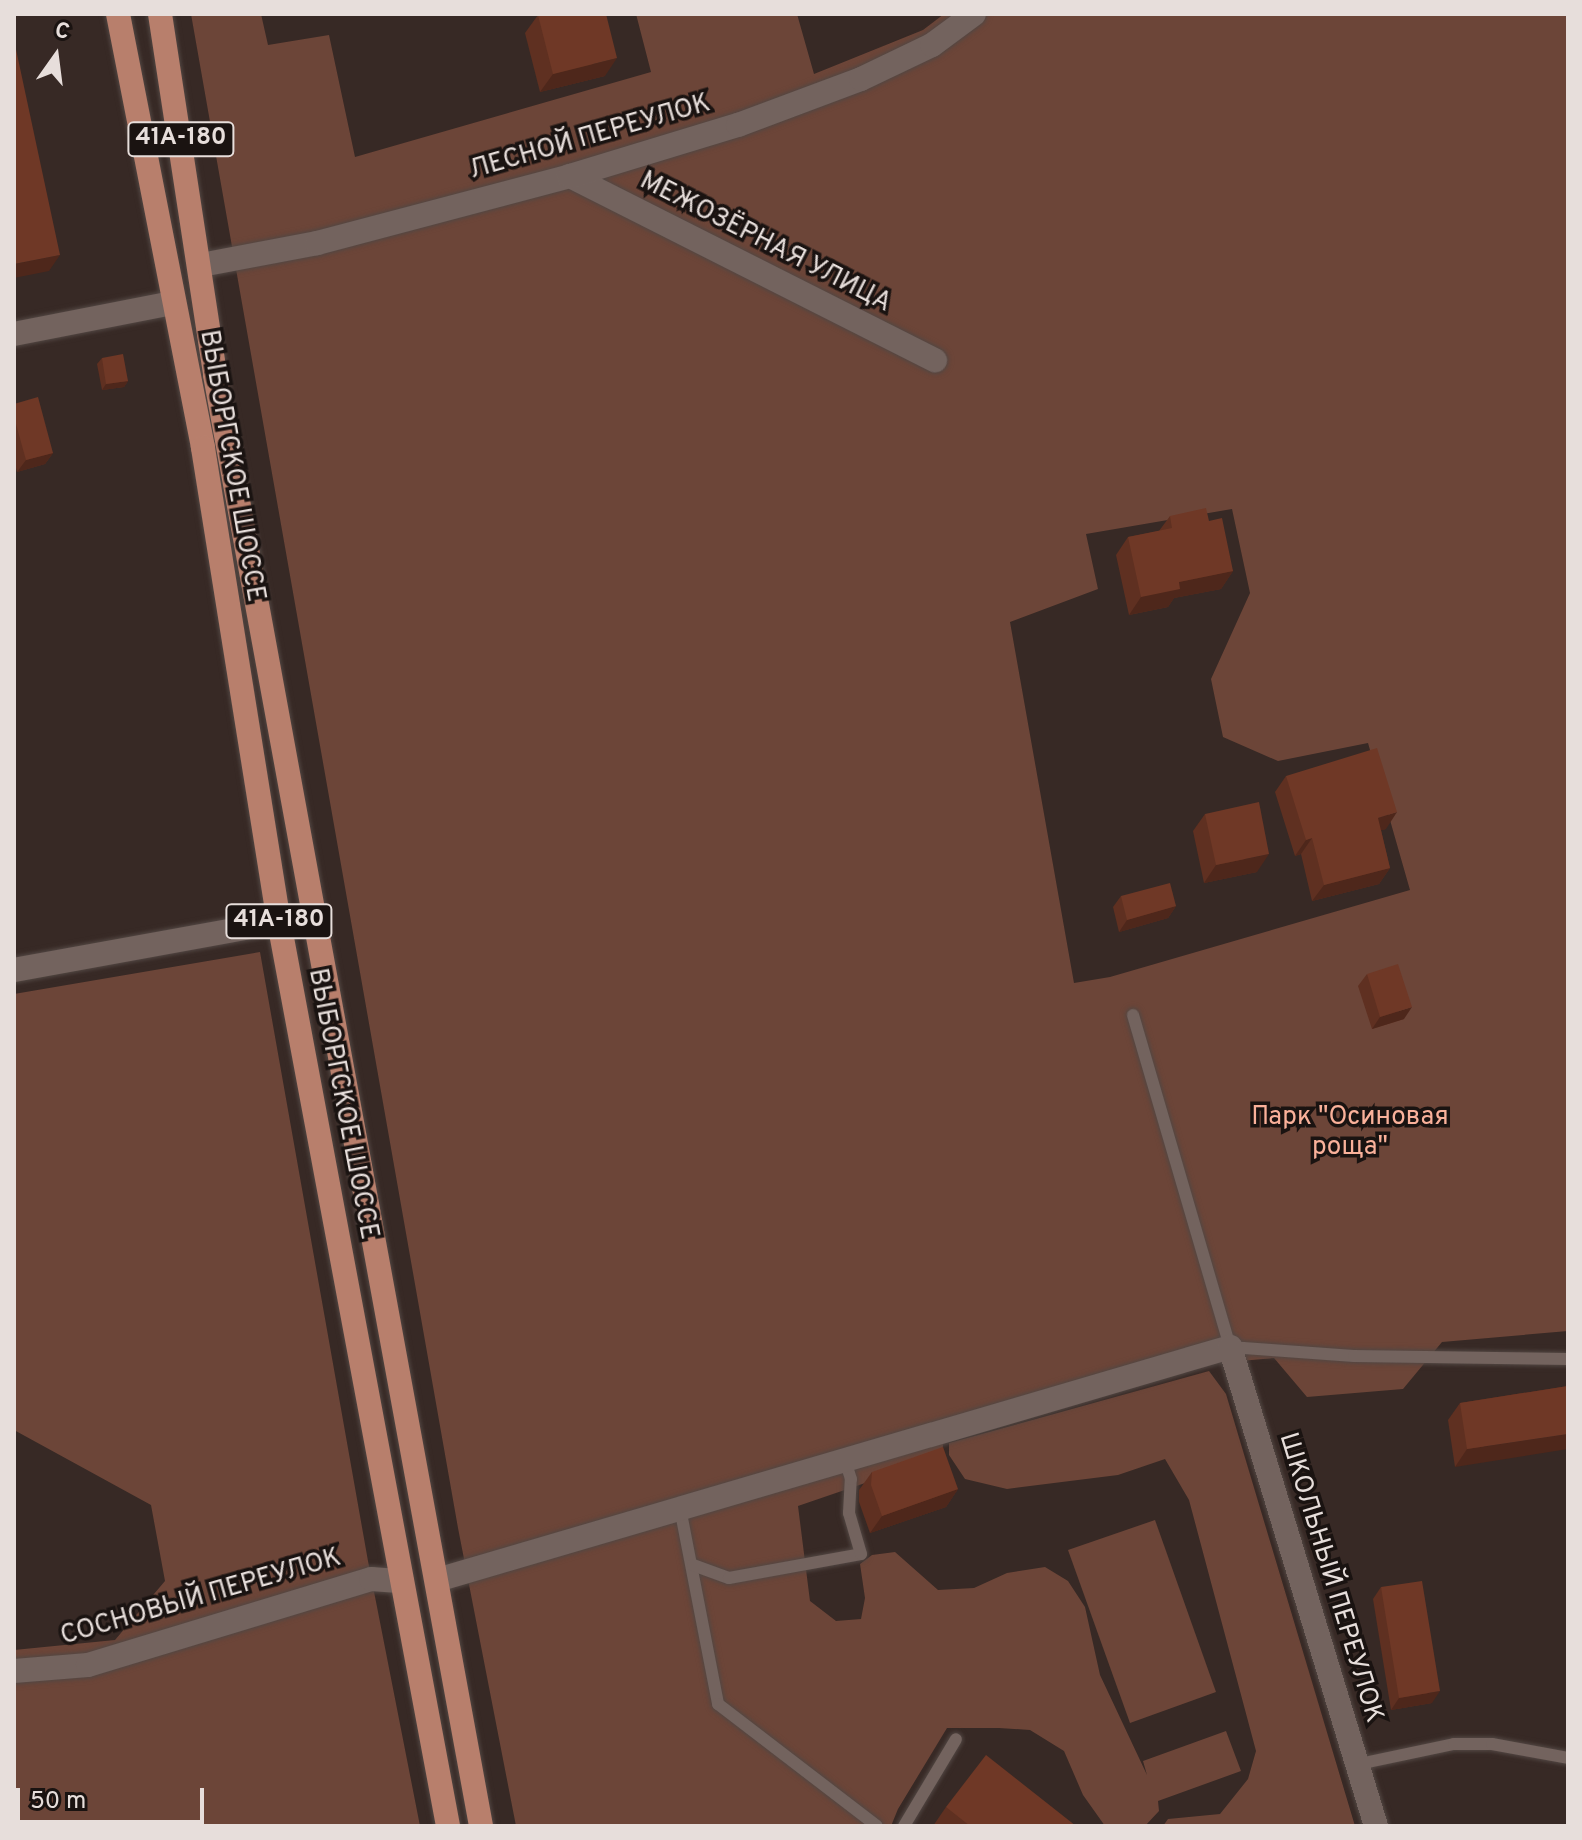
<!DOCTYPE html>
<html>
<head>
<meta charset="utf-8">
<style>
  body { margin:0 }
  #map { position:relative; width:1582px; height:1840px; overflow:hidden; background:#372925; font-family:Overpass,sans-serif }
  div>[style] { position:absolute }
  .green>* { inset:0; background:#6c4538 }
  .roads { filter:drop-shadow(0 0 2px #524743) drop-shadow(0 0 2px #524743) }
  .lane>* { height:12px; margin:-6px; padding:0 6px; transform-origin:6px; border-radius:6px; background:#73635e }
  .street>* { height:24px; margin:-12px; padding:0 12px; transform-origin:12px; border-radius:12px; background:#73635e }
  .primary>* { height:24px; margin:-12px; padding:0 12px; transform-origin:12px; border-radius:12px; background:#b87f6c }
  .wall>* { inset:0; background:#5f3021 }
  .shaded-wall>* { inset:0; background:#4e271b }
  .building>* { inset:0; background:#6f3826 }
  span { translate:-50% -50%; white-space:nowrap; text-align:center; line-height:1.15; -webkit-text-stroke:7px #1a1311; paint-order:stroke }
  .shield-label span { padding:2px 6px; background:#1a1311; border:2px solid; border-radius:6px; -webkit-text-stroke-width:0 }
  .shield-label { font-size:24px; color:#e7dedb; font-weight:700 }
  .street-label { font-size:26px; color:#e7dedb }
  .park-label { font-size:26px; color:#fab19a }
  .frame { position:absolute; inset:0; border:16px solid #e7dedb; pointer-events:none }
  .north { position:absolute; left:16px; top:16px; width:80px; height:80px; -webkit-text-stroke:6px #1a1311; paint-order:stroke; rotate:14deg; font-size:22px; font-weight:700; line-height:32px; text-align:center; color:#e7dedb }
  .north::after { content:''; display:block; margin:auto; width:28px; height:36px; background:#e7dedb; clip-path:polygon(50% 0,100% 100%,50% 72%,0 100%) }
  .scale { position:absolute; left:16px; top:1788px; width:188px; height:36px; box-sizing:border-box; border:4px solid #e7dedb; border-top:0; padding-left:10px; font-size:24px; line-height:28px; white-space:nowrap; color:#e7dedb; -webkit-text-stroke:6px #1a1311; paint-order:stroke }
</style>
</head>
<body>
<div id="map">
  <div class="green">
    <i style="clip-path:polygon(evenodd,191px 14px,261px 14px,268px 45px,329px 35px,355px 157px,651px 72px,636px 14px,797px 14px,814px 74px,923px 30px,944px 14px,1568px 14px,1568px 1331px,1442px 1342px,1403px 1389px,1307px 1397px,1274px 1358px,1229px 1362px,1185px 1353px,944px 1440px,941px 1457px,798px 1506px,810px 1601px,836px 1621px,861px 1619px,865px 1598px,860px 1564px,872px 1555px,895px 1552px,938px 1590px,974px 1588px,1007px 1573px,1045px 1567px,1068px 1581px,1085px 1607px,1100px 1675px,1147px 1775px,1143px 1761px,1226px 1731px,1241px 1771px,1158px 1801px,1159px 1811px,1145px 1826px,1105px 1826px,1083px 1795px,1064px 1751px,1030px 1730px,999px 1728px,947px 1728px,898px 1809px,891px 1826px,516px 1826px,458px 1528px,191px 14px,1232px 509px,1250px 593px,1211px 679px,1223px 737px,1278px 761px,1368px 743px,1410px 890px,1110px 977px,1074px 983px,1010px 622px,1098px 589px,1086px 534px,1232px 509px)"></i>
    <i style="clip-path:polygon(260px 952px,368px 1561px,420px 1826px,14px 1826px,14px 1650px,115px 1640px,165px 1581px,151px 1505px,14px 1430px,14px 994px)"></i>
    <i style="clip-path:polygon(1209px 1371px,1226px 1394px,1355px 1826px,1163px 1826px,1168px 1819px,1220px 1814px,1248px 1779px,1256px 1751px,1189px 1500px,1165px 1459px,1118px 1475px,1007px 1489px,965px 1479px,949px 1455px,949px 1443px)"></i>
    <i style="clip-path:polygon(1155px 1520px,1216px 1692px,1130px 1723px,1068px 1550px)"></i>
  </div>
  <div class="roads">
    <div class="lane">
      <i style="left:1133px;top:1015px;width:346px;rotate:73.7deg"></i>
      <i style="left:1230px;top:1347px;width:124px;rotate:4.2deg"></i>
      <i style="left:1354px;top:1356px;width:214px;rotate:0.8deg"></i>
      <i style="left:680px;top:1508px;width:200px;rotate:79deg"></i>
      <i style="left:718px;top:1704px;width:200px;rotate:37.5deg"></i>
      <i style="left:693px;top:1565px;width:38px;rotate:20deg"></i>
      <i style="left:729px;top:1578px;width:134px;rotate:-10.3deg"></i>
      <i style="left:861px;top:1554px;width:43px;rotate:-106.3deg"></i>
      <i style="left:849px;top:1513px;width:34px;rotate:-87deg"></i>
      <i style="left:851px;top:1479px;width:20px;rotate:-108deg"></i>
      <i style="left:1359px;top:1764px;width:97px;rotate:-11.9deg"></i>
      <i style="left:1454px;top:1744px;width:38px"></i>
      <i style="left:1492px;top:1744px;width:77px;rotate:10.4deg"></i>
      <i style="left:904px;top:1826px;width:101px;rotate:-59.1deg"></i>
    </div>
    <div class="street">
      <i style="left:570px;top:176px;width:409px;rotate:26.8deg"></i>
      <i style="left:201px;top:265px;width:118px;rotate:-10.7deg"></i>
      <i style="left:317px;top:243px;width:262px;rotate:-14.8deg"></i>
      <i style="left:570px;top:176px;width:176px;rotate:-16.9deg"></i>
      <i style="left:738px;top:125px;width:131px;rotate:-20.5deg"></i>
      <i style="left:861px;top:79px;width:79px;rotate:-25.6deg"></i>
      <i style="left:932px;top:45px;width:52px;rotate:-36.4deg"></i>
      <i style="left:14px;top:334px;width:161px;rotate:-11.1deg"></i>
      <i style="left:14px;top:970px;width:269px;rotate:-10.3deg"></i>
      <i style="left:437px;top:1580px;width:827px;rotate:-16.37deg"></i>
      <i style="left:1230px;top:1347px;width:501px;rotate:73.05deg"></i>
      <i style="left:14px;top:1671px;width:74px;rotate:-4.6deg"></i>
      <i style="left:88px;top:1665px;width:296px;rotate:-16.9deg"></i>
      <i style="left:371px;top:1579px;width:31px;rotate:4deg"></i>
    </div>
    <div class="primary">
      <i style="left:118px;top:14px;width:442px;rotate:78.9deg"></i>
      <i style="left:203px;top:448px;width:480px;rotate:80.9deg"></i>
      <i style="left:279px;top:922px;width:920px;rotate:79.41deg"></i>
      <i style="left:160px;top:14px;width:365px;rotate:81.3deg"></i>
      <i style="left:215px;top:375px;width:1475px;rotate:79.61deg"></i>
    </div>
  </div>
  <div class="wall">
    <i style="clip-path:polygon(538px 15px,605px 76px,540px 92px,525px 33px)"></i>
    <i style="clip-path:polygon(102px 358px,128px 381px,124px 387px,102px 390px,97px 364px)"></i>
    <i style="clip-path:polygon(14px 404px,53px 453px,45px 464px,17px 472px,14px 460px)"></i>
    <i style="clip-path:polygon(1170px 516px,1209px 521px,1233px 571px,1221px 589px,1174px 598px,1168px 607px,1129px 615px,1116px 555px,1128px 537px,1159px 531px)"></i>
    <i style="clip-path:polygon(1286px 776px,1386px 829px,1381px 830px,1390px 868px,1379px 884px,1312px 901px,1301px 854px,1295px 856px,1275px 792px)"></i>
    <i style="clip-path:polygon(1205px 814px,1257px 872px,1204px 883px,1193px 831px)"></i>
    <i style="clip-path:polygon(1121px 896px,1176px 906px,1168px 918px,1119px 932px,1113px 907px)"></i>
    <i style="clip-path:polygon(1367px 974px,1404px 1019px,1372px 1029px,1358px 986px)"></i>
    <i style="clip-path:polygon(1568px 1386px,1455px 1467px,1448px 1420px,1460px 1403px)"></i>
    <i style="clip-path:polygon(872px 1472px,958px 1489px,946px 1507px,870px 1533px,859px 1502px,859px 1490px)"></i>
    <i style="clip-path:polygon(1381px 1587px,1432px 1703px,1391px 1710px,1373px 1599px)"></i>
    <i style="clip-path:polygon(946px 1807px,1076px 1826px,933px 1826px)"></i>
  </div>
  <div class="shaded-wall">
    <i style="clip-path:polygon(617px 58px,605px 76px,540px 92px,553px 74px)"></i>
    <i style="clip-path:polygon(60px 255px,49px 271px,14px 278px,14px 264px)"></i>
    <i style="clip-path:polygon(128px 381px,124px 387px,102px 390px,106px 384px)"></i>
    <i style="clip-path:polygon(53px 453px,45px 464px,17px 472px,26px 460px)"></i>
    <i style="clip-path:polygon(1233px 571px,1221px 589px,1174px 598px,1168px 607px,1129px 615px,1141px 597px,1179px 582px)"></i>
    <i style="clip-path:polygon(1397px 812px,1386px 829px,1366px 835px,1378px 818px)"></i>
    <i style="clip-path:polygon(1312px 838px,1301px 854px,1295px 856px,1306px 840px)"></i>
    <i style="clip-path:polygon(1269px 854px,1257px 872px,1204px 883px,1216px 865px)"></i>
    <i style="clip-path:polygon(1390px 868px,1379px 884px,1312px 901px,1324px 885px)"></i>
    <i style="clip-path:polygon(1176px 906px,1168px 918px,1119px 932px,1127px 920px)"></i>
    <i style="clip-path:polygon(1412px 1007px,1404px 1019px,1372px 1029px,1380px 1017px)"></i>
    <i style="clip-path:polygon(1568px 1434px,1568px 1449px,1455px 1467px,1467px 1449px)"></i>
    <i style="clip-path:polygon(958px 1489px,946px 1507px,870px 1533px,882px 1516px)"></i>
    <i style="clip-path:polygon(1440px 1691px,1432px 1703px,1391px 1710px,1399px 1698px)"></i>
  </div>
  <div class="building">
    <i style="clip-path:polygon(541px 14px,606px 14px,617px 58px,553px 74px,538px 15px)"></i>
    <i style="clip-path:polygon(14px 40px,60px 255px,14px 264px)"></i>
    <i style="clip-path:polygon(123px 354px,128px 381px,106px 384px,102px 358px)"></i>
    <i style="clip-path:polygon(38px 397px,53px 453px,26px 460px,14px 417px,14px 404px)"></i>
    <i style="clip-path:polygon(1206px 508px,1209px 521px,1222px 518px,1233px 571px,1179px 582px,1180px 589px,1141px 597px,1128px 537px,1172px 528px,1170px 516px)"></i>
    <i style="clip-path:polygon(1377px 748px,1397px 812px,1378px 818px,1390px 868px,1324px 885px,1312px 838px,1306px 840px,1286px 776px)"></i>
    <i style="clip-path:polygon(1259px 802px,1269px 854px,1216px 865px,1205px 814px)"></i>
    <i style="clip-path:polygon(1170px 883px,1176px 906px,1127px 920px,1121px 896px)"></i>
    <i style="clip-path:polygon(1398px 964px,1412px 1007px,1380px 1017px,1367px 974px)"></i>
    <i style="clip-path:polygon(1568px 1386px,1568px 1434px,1467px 1449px,1460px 1403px)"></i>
    <i style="clip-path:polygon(943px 1447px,958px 1489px,882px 1516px,871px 1485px,872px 1472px)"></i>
    <i style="clip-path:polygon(1422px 1581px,1440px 1691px,1399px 1698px,1381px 1587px)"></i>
    <i style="clip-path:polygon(986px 1755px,1076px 1826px,970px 1826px,946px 1807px)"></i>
  </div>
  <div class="shield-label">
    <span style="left:181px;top:139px">41А-180</span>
    <span style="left:279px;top:921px">41А-180</span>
  </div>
  <div class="street-label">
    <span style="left:590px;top:138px;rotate:-16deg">ЛЕСНОЙ ПЕРЕУЛОК</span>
    <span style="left:765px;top:243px;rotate:27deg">МЕЖОЗЁРНАЯ УЛИЦА</span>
    <span style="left:231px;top:466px;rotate:80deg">ВЫБОРГСКОЕ ШОССЕ</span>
    <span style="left:342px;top:1104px;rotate:79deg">ВЫБОРГСКОЕ ШОССЕ</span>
    <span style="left:1330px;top:1578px;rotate:73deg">ШКОЛЬНЫЙ ПЕРЕУЛОК</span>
    <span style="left:201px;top:1598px;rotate:-16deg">СОСНОВЫЙ ПЕРЕУЛОК</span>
  </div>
  <div class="park-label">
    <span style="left:1350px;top:1133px">Парк "Осиновая<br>роща"</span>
  </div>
  <div class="frame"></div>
  <div class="north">С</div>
  <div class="scale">50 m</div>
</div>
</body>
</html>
